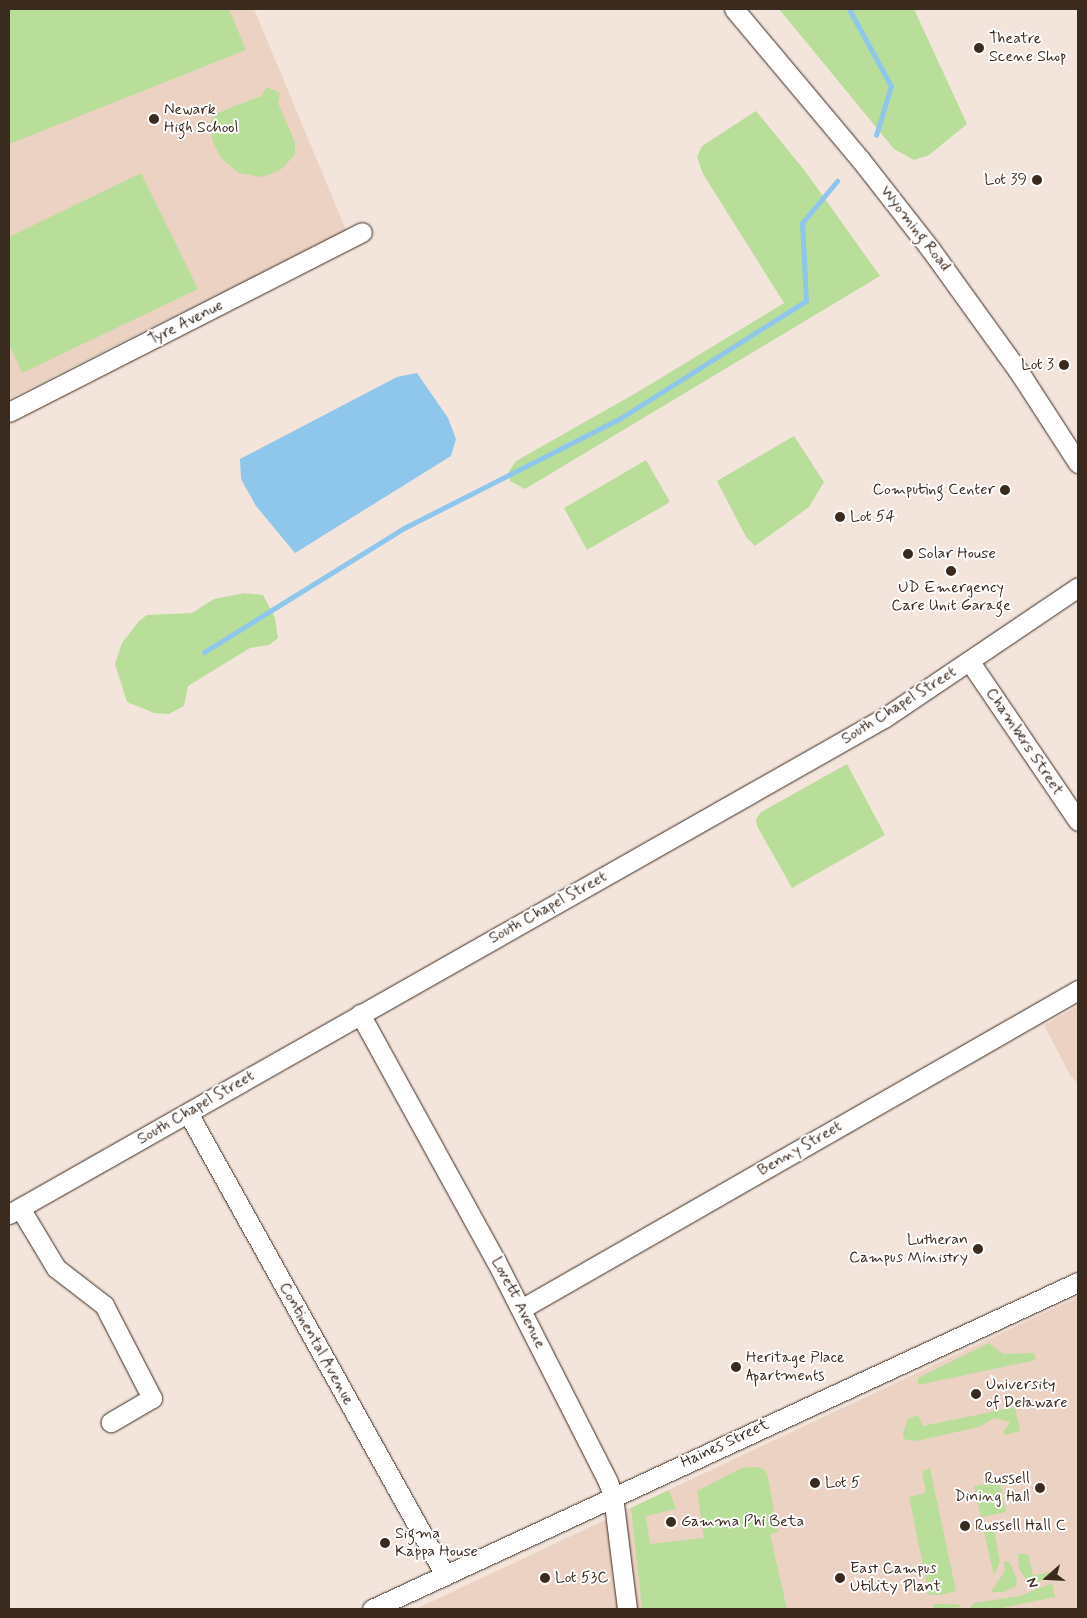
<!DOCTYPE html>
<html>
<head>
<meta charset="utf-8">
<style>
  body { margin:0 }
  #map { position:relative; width:1087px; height:1618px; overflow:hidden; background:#f3e5dc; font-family:Mynerve,sans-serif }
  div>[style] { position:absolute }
  .built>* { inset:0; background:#ebd2c3 }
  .green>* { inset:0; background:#b9de99 }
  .water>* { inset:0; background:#8ec6ec }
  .stream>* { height:5px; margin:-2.5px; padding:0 2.5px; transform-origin:2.5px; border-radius:2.5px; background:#8ec6ec }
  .roads { filter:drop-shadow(0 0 1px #3b2a1e) drop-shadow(0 0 1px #3b2a1e) }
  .minor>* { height:19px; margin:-9.5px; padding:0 9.5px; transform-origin:9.5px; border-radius:9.5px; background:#fff }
  .dots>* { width:14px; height:14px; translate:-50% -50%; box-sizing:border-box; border:2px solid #fff; border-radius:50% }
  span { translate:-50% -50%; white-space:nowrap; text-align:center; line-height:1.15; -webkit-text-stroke:4px #fff; paint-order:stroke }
  .poi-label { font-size:16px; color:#3b2a1e }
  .left { translate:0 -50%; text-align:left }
  .right { translate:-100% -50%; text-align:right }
  .street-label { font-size:16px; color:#3b2a1e }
  .frame { position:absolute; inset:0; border:10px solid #3b2a1e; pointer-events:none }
  .north { position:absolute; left:1022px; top:1553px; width:50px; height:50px; -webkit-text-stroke:4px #fff; paint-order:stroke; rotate:251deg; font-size:14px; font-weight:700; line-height:20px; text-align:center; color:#3b2a1e }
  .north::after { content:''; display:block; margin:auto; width:18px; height:22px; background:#3b2a1e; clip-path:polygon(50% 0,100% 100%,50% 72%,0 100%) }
</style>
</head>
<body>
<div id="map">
  <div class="built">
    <i style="clip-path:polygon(9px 9px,254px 9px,346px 230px,9px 399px)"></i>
    <i style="clip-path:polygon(1078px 1006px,1078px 1083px,1071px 1077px,1044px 1025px)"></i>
    <i style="clip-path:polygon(1078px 1297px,1078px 1609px,416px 1609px,643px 1502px)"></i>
  </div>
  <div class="green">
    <i style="clip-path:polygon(9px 9px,229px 9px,246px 50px,9px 144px)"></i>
    <i style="clip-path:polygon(779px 9px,914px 9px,967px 124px,929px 155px,914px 160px,894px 149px)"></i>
    <i style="clip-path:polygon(267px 87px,280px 93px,278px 103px,295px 142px,295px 154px,283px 168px,271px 174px,261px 177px,239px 173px,221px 158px,212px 140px,211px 120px,217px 113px,261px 96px)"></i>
    <i style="clip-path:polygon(756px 111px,805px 171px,880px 276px,525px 489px,510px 481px,509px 471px,516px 461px,636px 393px,784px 303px,703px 174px,697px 157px,702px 146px)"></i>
    <i style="clip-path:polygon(141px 173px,198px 289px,22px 373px,9px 344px,9px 237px)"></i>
    <i style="clip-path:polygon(794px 436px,824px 482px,809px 507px,755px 546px,746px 537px,717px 481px)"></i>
    <i style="clip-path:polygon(646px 460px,670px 502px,587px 550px,564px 508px)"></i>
    <i style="clip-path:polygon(244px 593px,263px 595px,275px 618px,278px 638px,269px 645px,250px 648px,188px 686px,184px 706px,169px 714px,154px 713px,127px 702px,115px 664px,122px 643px,139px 621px,147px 615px,192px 613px,214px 599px)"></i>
    <i style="clip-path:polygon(847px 764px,885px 835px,792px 888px,757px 826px,756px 819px,761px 812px)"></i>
    <i style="clip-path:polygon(989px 1343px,1003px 1354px,1034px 1353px,1036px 1360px,918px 1385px,918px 1378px)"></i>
    <i style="clip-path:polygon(1015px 1407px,1020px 1431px,1006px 1435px,1003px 1433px,1010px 1422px,994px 1418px,979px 1427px,916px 1441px,904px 1439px,903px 1433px,908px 1419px,918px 1415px,923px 1426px)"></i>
    <i style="clip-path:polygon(756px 1467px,764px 1469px,768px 1477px,778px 1532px,770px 1534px,787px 1609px,642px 1609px,631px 1508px,669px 1490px,676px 1509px,646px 1516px,650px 1544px,704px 1538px,697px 1491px,742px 1468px)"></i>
    <i style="clip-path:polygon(930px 1468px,956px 1591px,941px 1595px,929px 1595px,909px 1497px,926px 1493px,922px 1471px)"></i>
    <i style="clip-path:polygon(1000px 1482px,1006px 1512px,981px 1517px,974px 1486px)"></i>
    <i style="clip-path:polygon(993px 1525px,1000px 1561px,994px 1576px,983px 1527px)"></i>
    <i style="clip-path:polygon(1018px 1554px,1028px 1554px,1033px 1576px,1050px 1572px,1051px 1575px,1036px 1583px,1028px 1582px,1019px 1569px)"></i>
    <i style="clip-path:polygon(1004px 1561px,1009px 1562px,1012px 1568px,1017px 1580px,1016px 1586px,1004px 1592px,991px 1592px,1005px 1570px)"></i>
    <i style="clip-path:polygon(1052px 1583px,1055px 1597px,997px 1609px,969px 1609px,974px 1603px,1020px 1596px)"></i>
    <i style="clip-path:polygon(933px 1604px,957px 1604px,962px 1607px,934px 1609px)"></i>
  </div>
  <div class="water">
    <i style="clip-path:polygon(417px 373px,448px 418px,456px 439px,451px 456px,295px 553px,256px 506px,241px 479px,240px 459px,397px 377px)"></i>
  </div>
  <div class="stream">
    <i style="left:849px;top:9px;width:88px;rotate:61.4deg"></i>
    <i style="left:891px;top:86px;width:51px;rotate:107deg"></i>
    <i style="left:204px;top:652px;width:235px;rotate:-31.8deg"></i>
    <i style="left:404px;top:528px;width:241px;rotate:-26.9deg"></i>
    <i style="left:619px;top:419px;width:221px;rotate:-32.3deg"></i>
    <i style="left:806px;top:301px;width:78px;rotate:-92.9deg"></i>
    <i style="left:802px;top:223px;width:55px;rotate:-50.2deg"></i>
  </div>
  <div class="roads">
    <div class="minor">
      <i style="left:734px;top:9px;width:196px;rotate:50deg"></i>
      <i style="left:860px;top:159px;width:115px;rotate:52deg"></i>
      <i style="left:931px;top:250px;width:154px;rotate:54.2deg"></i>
      <i style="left:1021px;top:375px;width:105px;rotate:57.1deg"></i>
      <i style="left:9px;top:412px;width:396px;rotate:-27deg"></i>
      <i style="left:970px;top:662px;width:192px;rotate:55.8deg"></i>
      <i style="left:360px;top:1014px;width:282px;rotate:61.2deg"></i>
      <i style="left:496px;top:1261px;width:248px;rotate:63.1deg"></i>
      <i style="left:608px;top:1482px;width:15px;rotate:70deg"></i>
      <i style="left:613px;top:1496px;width:114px;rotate:82.9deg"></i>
      <i style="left:188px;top:1113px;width:529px;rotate:60.91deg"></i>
      <i style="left:20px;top:1208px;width:70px;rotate:59deg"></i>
      <i style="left:56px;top:1268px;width:61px;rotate:37.6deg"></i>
      <i style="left:104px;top:1305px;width:105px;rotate:62.7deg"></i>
      <i style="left:152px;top:1398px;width:48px;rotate:149.7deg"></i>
      <i style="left:9px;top:1214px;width:1006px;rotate:-29.55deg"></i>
      <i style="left:884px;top:718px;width:234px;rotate:-34deg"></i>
      <i style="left:521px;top:1309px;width:642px;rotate:-29.8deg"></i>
      <i style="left:372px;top:1609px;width:778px;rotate:-24.85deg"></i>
    </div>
  </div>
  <div class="dots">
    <i style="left:979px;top:48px;background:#3b2a1e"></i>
    <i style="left:154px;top:119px;background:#3b2a1e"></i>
    <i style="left:1037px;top:180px;background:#3b2a1e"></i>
    <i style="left:1064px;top:365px;background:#3b2a1e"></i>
    <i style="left:1005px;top:490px;background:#3b2a1e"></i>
    <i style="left:840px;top:517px;background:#3b2a1e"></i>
    <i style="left:908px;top:554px;background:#3b2a1e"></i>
    <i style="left:951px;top:571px;background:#3b2a1e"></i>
    <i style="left:978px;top:1249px;background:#3b2a1e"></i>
    <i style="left:736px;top:1367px;background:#3b2a1e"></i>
    <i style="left:976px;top:1394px;background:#3b2a1e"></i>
    <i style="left:815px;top:1483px;background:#3b2a1e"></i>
    <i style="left:1040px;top:1488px;background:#3b2a1e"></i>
    <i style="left:671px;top:1522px;background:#3b2a1e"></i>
    <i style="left:965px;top:1526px;background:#3b2a1e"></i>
    <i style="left:385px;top:1543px;background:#3b2a1e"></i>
    <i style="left:545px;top:1578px;background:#3b2a1e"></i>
    <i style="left:840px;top:1578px;background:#3b2a1e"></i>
  </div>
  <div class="poi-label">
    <span class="left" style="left:989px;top:48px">Theatre<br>Scene Shop</span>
    <span class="left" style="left:164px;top:119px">Newark<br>High School</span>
    <span class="right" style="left:1027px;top:180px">Lot 39</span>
    <span class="right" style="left:1054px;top:365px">Lot 3</span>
    <span class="right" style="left:995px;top:490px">Computing Center</span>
    <span class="left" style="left:850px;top:517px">Lot 54</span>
    <span class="left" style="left:918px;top:554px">Solar House</span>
    <span style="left:951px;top:597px">UD Emergency<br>Care Unit Garage</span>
    <span class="right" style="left:968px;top:1249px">Lutheran<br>Campus Ministry</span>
    <span class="left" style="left:746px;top:1367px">Heritage Place<br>Apartments</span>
    <span class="left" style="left:986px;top:1394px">University<br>of Delaware</span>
    <span class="right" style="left:1030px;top:1488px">Russell<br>Dining Hall</span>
    <span class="left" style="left:825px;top:1483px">Lot 5</span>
    <span class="left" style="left:681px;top:1522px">Gamma Phi Beta</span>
    <span class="left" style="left:975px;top:1526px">Russell Hall C</span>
    <span class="left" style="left:395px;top:1543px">Sigma<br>Kappa House</span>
    <span class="left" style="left:850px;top:1578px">East Campus<br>Utility Plant</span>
    <span class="left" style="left:555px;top:1578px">Lot 53C</span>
  </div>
  <div class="street-label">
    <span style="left:915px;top:229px;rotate:52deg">Wyoming Road</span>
    <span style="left:186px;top:323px;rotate:-27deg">Tyre Avenue</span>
    <span style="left:899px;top:706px;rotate:-32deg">South Chapel Street</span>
    <span style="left:1024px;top:742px;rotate:56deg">Chambers Street</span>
    <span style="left:548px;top:908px;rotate:-29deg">South Chapel Street</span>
    <span style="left:196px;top:1108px;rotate:-30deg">South Chapel Street</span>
    <span style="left:800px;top:1149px;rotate:-30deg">Benny Street</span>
    <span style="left:518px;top:1303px;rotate:63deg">Lovett Avenue</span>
    <span style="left:316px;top:1344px;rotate:61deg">Continental Avenue</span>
    <span style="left:725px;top:1444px;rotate:-25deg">Haines Street</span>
  </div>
  <div class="frame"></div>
  <div class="north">N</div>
</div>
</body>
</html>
